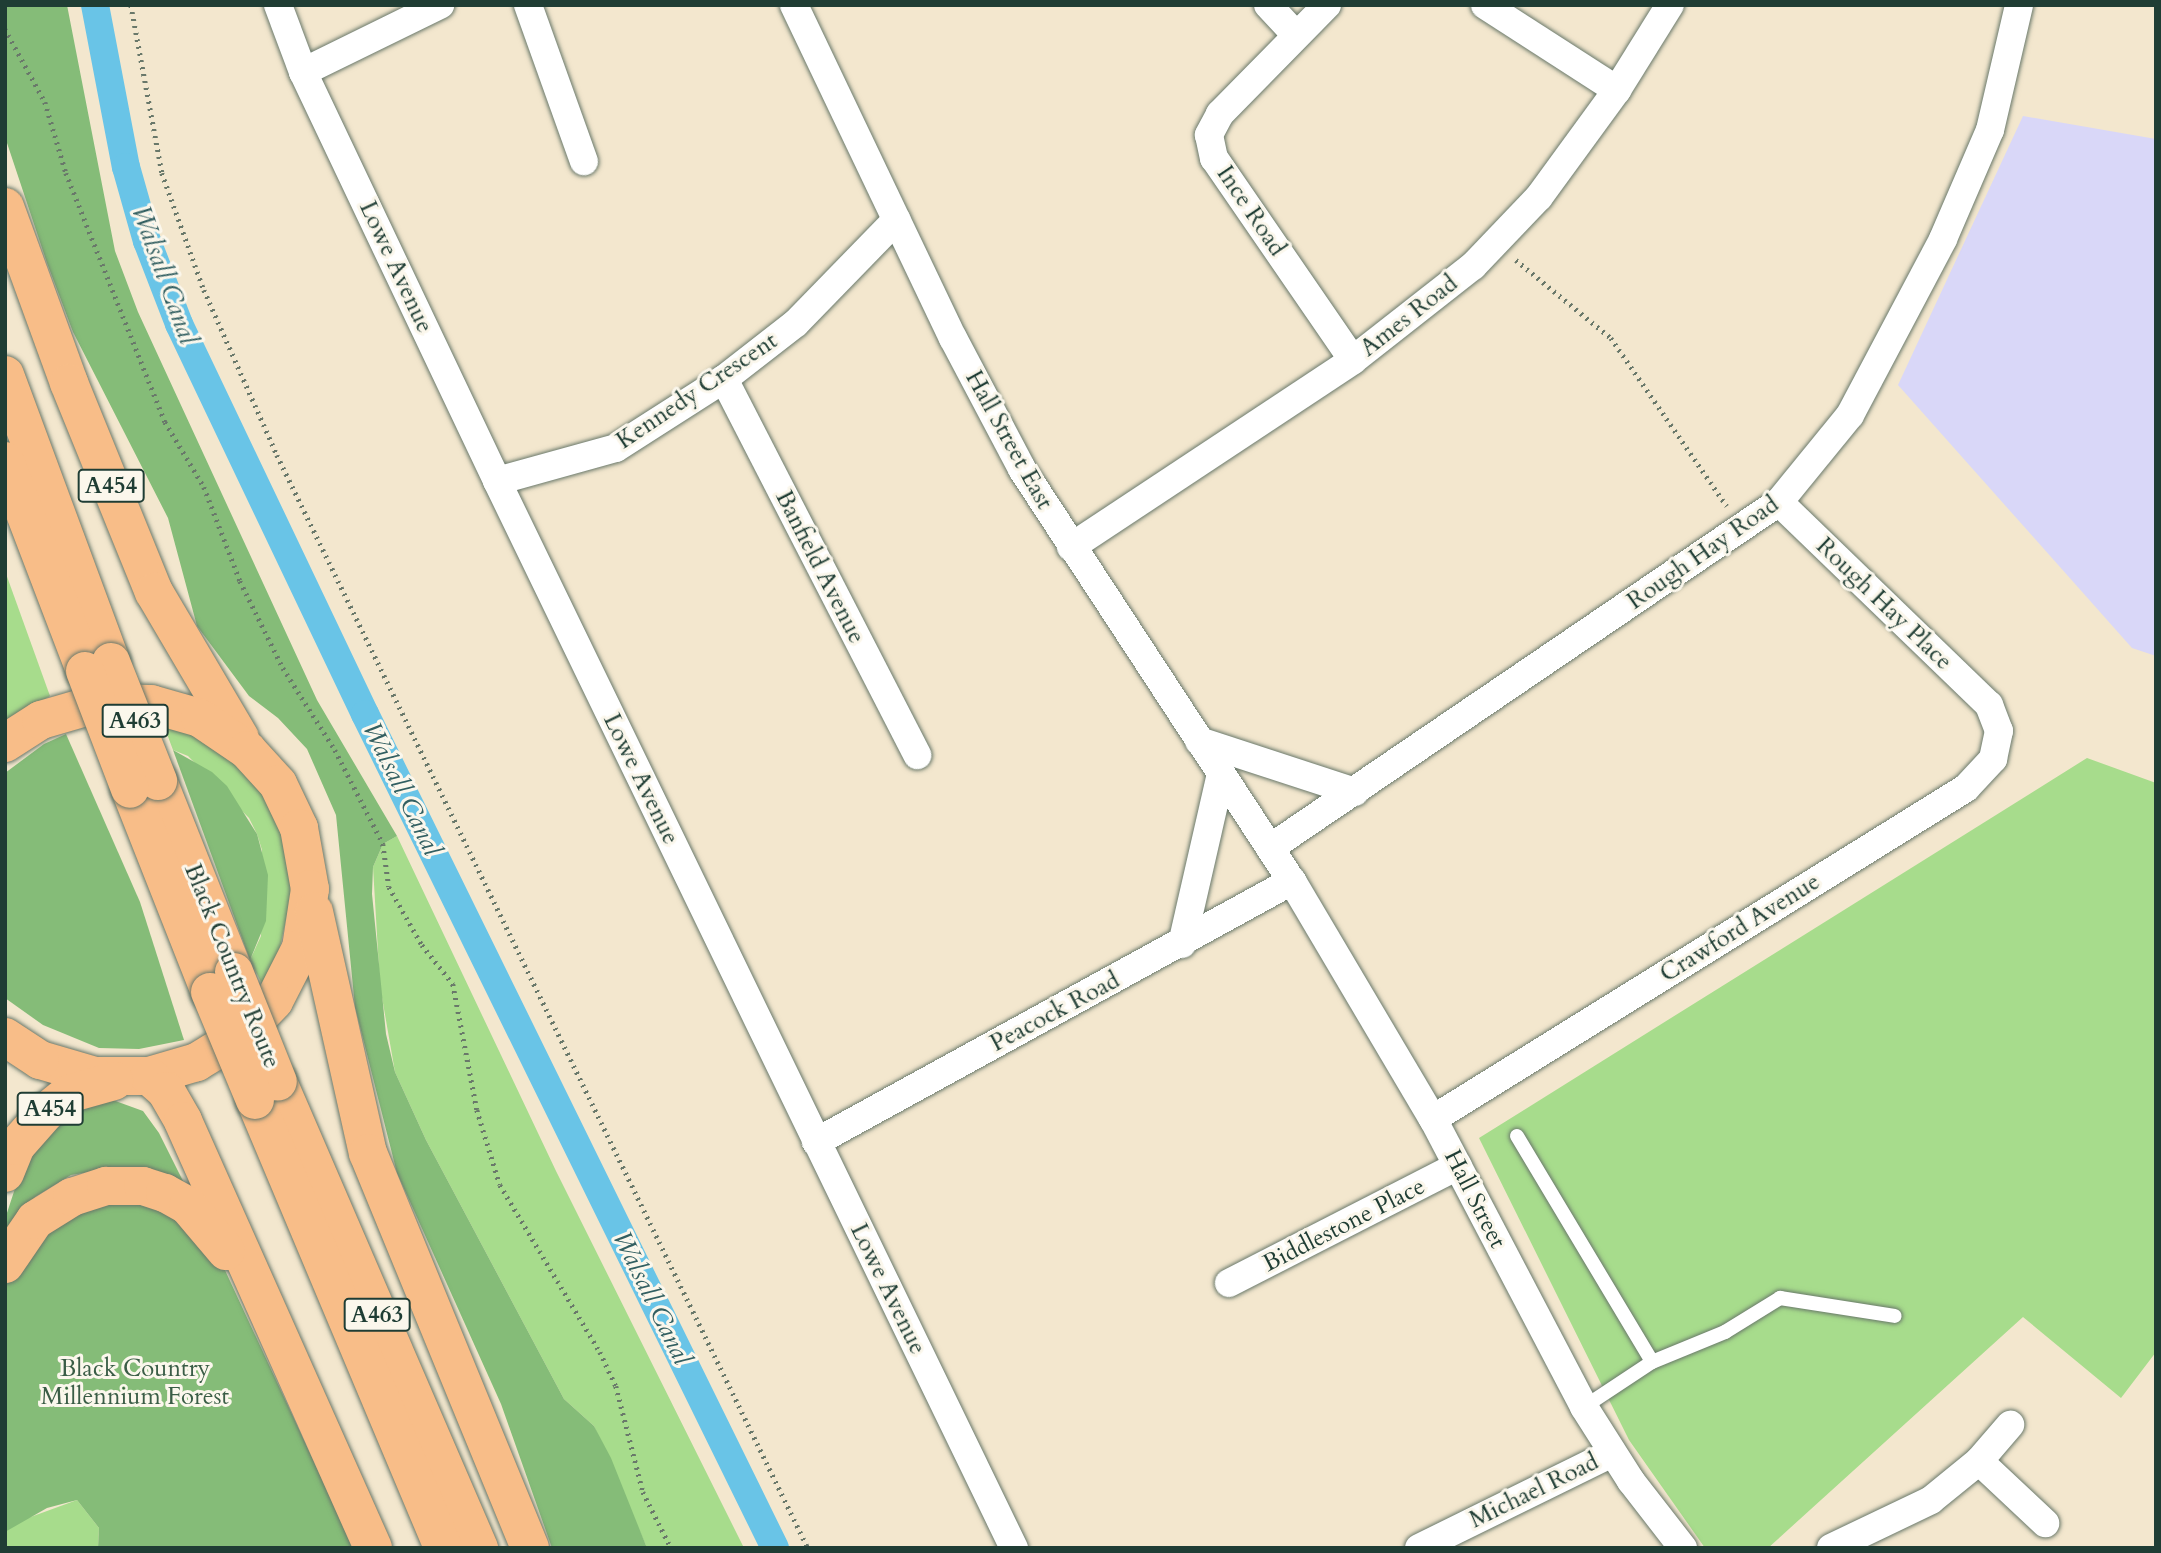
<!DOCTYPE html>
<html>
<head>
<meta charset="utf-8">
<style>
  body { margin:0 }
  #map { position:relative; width:2161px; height:1553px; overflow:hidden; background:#f3e7ce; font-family:Cardo,serif }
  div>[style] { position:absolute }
  .built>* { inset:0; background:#d9d7f8 }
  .green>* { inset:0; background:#a7dc8c }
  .forest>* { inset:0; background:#85bc78 }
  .canal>* { height:28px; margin:-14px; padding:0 14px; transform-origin:14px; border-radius:14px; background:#69c4e7 }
  .path>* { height:4.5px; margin-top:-2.25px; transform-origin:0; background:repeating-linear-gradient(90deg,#69786a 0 2px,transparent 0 7px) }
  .roads { filter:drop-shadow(0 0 2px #69786a) drop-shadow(0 0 2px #69786a) }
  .service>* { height:14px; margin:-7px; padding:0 7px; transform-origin:7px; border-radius:7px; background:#fff }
  .minor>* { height:28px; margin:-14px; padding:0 14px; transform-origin:14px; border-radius:14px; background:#fff }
  .trunk>* { height:38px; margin:-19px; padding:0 19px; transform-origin:19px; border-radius:19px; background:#f8bd88 }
  .bridges { filter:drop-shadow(0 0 2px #69786a) drop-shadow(0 0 2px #69786a) }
  .trunk-bridge>* { height:38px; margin:-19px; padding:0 19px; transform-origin:19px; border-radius:19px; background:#f8bd88 }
  span { translate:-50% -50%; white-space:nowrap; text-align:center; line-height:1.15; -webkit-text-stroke:6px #fbf7ec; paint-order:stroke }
  .shield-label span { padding:2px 5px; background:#fbf7ec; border:2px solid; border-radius:5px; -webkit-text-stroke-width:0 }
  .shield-label { font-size:23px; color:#1f3d34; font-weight:700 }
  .street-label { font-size:24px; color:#1f3d34 }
  .park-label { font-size:24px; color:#3a5d46 }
  .water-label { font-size:26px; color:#325f61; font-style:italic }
  .frame { position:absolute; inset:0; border:7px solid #1f3d34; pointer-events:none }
</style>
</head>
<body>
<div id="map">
  <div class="built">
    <i style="clip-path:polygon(2023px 116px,2156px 139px,2156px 656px,2132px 648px,1898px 385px)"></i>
  </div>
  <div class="green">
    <i style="clip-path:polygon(5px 571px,50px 696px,5px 724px)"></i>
    <i style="clip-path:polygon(161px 718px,230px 754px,277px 813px,292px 892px,278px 956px,262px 984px,250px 960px,261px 936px,262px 850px,257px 834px,249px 818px,188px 756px,173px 750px)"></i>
    <i style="clip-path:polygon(2087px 758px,2156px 783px,2156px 1352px,2121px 1398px,2023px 1317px,1768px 1548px,1705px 1548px,1629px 1440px,1479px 1138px)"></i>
    <i style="clip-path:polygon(397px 836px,556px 1171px,744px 1548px,647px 1548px,594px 1426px,564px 1399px,426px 1140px,395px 1072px,380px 986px,373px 867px,383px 844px)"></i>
    <i style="clip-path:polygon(77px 1500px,99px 1528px,98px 1548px,5px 1548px,5px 1532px,17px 1522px)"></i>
  </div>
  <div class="forest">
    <i style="clip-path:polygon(5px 5px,67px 5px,115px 251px,138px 312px,317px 700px,397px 836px,383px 844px,373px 867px,372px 894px,386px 1034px,395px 1072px,426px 1140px,564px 1399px,594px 1426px,611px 1458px,647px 1548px,552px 1548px,501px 1404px,397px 1173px,355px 1007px,336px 815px,307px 749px,278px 718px,249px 696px,197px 626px,168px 518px,73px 332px,47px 263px,5px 137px)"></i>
    <i style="clip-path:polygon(66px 734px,140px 902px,184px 1040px,139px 1049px,99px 1048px,43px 1025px,5px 998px,5px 773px,44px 744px)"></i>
    <i style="clip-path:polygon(173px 750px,212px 772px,227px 786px,257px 834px,268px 875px,266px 921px,250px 960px)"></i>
    <i style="clip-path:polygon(110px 1099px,143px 1111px,159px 1133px,187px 1189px,113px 1168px,71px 1175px,35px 1197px,5px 1234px,5px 1219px,23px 1164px,41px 1135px,77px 1108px)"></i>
    <i style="clip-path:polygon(119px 1200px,171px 1212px,224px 1268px,354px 1548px,98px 1548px,99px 1528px,77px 1500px,47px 1508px,5px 1532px,5px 1288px,12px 1273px,66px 1213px)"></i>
  </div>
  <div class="canal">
    <i style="left:95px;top:5px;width:165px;rotate:79.2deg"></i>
    <i style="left:126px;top:167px;width:77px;rotate:74.2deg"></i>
    <i style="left:147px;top:241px;width:89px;rotate:68.9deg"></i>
    <i style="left:179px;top:324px;width:432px;rotate:64.5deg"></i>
    <i style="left:365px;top:714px;width:929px;rotate:63.82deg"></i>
  </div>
  <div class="path">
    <i style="left:131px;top:5px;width:171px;rotate:79.5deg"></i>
    <i style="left:162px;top:173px;width:124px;rotate:70.3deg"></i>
    <i style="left:204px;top:290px;width:180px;rotate:66.1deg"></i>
    <i style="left:277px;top:455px;width:1215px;rotate:64.09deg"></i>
    <i style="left:5px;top:29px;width:83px;rotate:61.3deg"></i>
    <i style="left:45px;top:102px;width:74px;rotate:73.5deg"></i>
    <i style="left:66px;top:173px;width:268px;rotate:68.3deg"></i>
    <i style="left:165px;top:422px;width:76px;rotate:59deg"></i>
    <i style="left:204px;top:487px;width:101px;rotate:69deg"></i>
    <i style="left:240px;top:581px;width:97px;rotate:63.7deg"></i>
    <i style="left:283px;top:668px;width:97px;rotate:57.6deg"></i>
    <i style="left:335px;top:750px;width:106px;rotate:62.9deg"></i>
    <i style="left:383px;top:844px;width:43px;rotate:82.1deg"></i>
    <i style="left:389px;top:887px;width:67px;rotate:60.4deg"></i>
    <i style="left:422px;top:945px;width:50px;rotate:51.5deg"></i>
    <i style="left:453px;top:984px;width:128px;rotate:79.2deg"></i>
    <i style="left:477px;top:1110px;width:78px;rotate:73deg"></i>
    <i style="left:500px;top:1185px;width:195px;rotate:59.1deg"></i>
    <i style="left:600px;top:1352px;width:38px;rotate:65deg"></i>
    <i style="left:616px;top:1386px;width:109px;rotate:75.7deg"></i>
    <i style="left:643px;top:1492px;width:63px;rotate:63.4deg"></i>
    <i style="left:1516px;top:260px;width:123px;rotate:39.4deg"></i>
    <i style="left:1611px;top:338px;width:204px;rotate:55.4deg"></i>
  </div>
  <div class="roads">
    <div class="service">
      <i style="left:1517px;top:1136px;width:263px;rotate:59.1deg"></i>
      <i style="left:1652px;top:1362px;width:82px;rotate:146.5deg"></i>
      <i style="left:1652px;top:1362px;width:79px;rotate:-22.3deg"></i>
      <i style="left:1725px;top:1332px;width:65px;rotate:-31.7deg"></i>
      <i style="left:1780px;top:1298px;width:116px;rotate:8.9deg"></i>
    </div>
    <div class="minor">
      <i style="left:278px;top:5px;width:72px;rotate:69.5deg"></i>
      <i style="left:303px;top:72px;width:453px;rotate:64.6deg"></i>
      <i style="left:497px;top:481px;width:1186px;rotate:64.15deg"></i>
      <i style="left:528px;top:5px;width:166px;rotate:70.3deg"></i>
      <i style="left:794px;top:5px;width:369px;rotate:64.5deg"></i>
      <i style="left:953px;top:338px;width:148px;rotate:62.2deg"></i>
      <i style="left:1022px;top:469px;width:493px;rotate:56.8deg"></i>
      <i style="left:1292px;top:881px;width:277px;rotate:59.4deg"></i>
      <i style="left:1433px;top:1119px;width:325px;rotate:62.3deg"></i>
      <i style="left:1584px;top:1407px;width:88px;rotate:57.6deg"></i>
      <i style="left:1631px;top:1481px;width:85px;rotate:52.2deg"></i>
      <i style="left:1268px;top:5px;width:40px;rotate:47deg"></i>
      <i style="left:1327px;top:5px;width:153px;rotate:134.5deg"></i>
      <i style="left:1220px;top:114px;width:24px;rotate:118deg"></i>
      <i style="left:1209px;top:135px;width:24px;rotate:78deg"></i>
      <i style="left:1214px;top:158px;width:245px;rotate:55.5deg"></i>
      <i style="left:1485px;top:5px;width:157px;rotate:32.8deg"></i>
      <i style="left:303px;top:72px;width:153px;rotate:-26.1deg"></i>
      <i style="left:724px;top:379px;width:423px;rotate:62.8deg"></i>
      <i style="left:497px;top:481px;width:123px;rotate:-15.5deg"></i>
      <i style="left:616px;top:448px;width:128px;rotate:-32.6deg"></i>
      <i style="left:724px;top:379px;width:91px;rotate:-37.9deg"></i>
      <i style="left:796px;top:323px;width:144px;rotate:-45.8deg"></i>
      <i style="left:1071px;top:547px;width:338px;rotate:-33.5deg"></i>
      <i style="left:1353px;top:360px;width:152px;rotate:-38.1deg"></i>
      <i style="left:1473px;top:266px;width:95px;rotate:-46.3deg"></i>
      <i style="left:1539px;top:197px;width:132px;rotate:-53.9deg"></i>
      <i style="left:1617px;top:90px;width:100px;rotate:-58.1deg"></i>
      <i style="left:1199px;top:741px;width:164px;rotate:18.1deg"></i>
      <i style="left:1270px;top:848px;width:615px;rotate:-34.21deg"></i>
      <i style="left:1779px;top:502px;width:112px;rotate:-50.8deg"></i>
      <i style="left:1850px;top:415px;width:199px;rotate:-62.1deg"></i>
      <i style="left:1943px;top:239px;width:119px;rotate:-66.7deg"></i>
      <i style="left:1990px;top:130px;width:128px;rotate:-76.9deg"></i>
      <i style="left:1182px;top:944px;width:174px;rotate:-77.1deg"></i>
      <i style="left:1433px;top:1119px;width:627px;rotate:-31.84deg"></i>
      <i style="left:1966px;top:788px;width:40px;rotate:-47deg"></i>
      <i style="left:1993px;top:759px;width:29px;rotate:-78deg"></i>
      <i style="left:1999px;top:731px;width:28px;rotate:-111deg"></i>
      <i style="left:1989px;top:705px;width:292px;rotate:-136deg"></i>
      <i style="left:816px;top:1142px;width:543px;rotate:-28.74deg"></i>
      <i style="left:1229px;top:1283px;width:257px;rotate:-27.1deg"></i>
      <i style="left:1979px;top:1461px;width:91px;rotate:43.2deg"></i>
      <i style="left:1419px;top:1548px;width:215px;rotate:-26.2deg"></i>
      <i style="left:1831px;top:1548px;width:111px;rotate:-25.6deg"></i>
      <i style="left:1931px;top:1500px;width:62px;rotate:-39.1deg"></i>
      <i style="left:1979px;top:1461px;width:48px;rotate:-49.3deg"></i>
    </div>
    <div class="trunk">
      <i style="left:5px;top:207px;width:187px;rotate:70deg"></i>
      <i style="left:69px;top:383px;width:226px;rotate:67.9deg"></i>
      <i style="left:154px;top:592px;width:169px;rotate:59.5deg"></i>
      <i style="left:5px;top:375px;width:306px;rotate:69.7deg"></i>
      <i style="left:5px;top:461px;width:225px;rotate:69.1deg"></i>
      <i style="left:5px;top:743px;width:43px;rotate:-32.6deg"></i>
      <i style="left:41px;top:720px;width:60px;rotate:-16.3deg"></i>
      <i style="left:99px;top:703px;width:52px;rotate:1.1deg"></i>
      <i style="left:151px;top:704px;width:51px;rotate:15.9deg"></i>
      <i style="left:200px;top:718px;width:57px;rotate:34.2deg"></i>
      <i style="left:247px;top:750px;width:46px;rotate:47.6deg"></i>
      <i style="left:278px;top:784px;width:49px;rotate:64.5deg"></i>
      <i style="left:299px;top:828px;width:62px;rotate:79.8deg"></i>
      <i style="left:310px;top:889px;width:60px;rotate:98.7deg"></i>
      <i style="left:301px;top:948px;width:59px;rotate:117deg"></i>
      <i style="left:274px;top:1001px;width:47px;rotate:134.1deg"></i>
      <i style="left:241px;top:1035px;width:52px;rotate:148.5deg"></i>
      <i style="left:197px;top:1062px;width:50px;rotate:163.7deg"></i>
      <i style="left:149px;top:1076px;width:54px;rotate:180deg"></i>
      <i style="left:95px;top:1076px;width:57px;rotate:-163.8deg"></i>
      <i style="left:40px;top:1060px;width:42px;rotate:-146.7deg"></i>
      <i style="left:158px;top:781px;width:206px;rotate:68.3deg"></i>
      <i style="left:130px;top:789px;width:218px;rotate:68.5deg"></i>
      <i style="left:314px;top:912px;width:247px;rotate:77.4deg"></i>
      <i style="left:368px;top:1153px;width:427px;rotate:67.7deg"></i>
      <i style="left:149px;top:1076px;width:23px;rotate:41deg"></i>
      <i style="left:166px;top:1091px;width:34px;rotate:60deg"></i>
      <i style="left:183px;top:1121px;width:467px;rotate:66deg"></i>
      <i style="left:278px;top:1082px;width:508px;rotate:66.67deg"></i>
      <i style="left:255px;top:1100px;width:486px;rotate:67.2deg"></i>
      <i style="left:5px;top:1173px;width:29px;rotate:-68deg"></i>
      <i style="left:16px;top:1146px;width:45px;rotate:-48.6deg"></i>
      <i style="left:46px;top:1112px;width:28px;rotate:-39deg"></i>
      <i style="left:68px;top:1094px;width:48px;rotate:-15.8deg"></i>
      <i style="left:5px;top:1264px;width:53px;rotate:-55.7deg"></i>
      <i style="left:35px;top:1220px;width:44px;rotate:-31.9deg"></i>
      <i style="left:72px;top:1197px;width:36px;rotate:-18deg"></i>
      <i style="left:106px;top:1186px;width:37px"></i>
      <i style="left:143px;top:1186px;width:23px;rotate:18deg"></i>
      <i style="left:165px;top:1193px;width:26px;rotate:29deg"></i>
      <i style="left:188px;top:1206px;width:59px;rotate:49.8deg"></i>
    </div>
  </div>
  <div class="bridges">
    <div class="trunk-bridge">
      <i style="left:111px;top:662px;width:128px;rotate:68.4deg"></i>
      <i style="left:85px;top:671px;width:126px;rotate:69.1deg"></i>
      <i style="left:234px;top:972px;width:118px;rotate:68.2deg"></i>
      <i style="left:210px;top:992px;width:117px;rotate:67.4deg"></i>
    </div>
  </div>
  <div class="shield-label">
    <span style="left:111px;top:486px">A454</span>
    <span style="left:135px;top:721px">A463</span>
    <span style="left:50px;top:1109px">A454</span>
    <span style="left:377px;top:1315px">A463</span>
  </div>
  <div class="street-label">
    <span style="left:1251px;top:211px;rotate:56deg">Ince Road</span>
    <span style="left:396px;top:267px;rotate:65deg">Lowe Avenue</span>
    <span style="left:1409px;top:316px;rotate:-38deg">Ames Road</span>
    <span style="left:697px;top:391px;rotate:-34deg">Kennedy Crescent</span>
    <span style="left:1009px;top:440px;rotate:61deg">Hall Street East</span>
    <span style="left:1703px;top:553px;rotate:-35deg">Rough Hay Road</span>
    <span style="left:820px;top:567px;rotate:63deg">Banfield Avenue</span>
    <span style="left:1884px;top:604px;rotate:44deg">Rough Hay Place</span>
    <span style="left:641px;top:779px;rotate:64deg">Lowe Avenue</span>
    <span style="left:1740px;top:928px;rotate:-32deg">Crawford Avenue</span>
    <span style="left:232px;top:966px;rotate:68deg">Black Country Route</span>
    <span style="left:1055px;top:1012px;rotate:-28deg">Peacock Road</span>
    <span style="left:1475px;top:1199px;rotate:63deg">Hall Street</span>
    <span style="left:1344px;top:1225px;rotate:-27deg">Biddlestone Place</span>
    <span style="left:888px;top:1289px;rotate:64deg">Lowe Avenue</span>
    <span style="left:1534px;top:1491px;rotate:-26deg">Michael Road</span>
  </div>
  <div class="park-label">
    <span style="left:135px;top:1383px">Black Country<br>Millennium Forest</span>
  </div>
  <div class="water-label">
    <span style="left:164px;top:275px;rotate:70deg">Walsall Canal</span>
    <span style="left:402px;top:789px;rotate:64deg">Walsall Canal</span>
    <span style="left:652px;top:1298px;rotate:64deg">Walsall Canal</span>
  </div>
  <div class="frame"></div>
</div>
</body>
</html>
